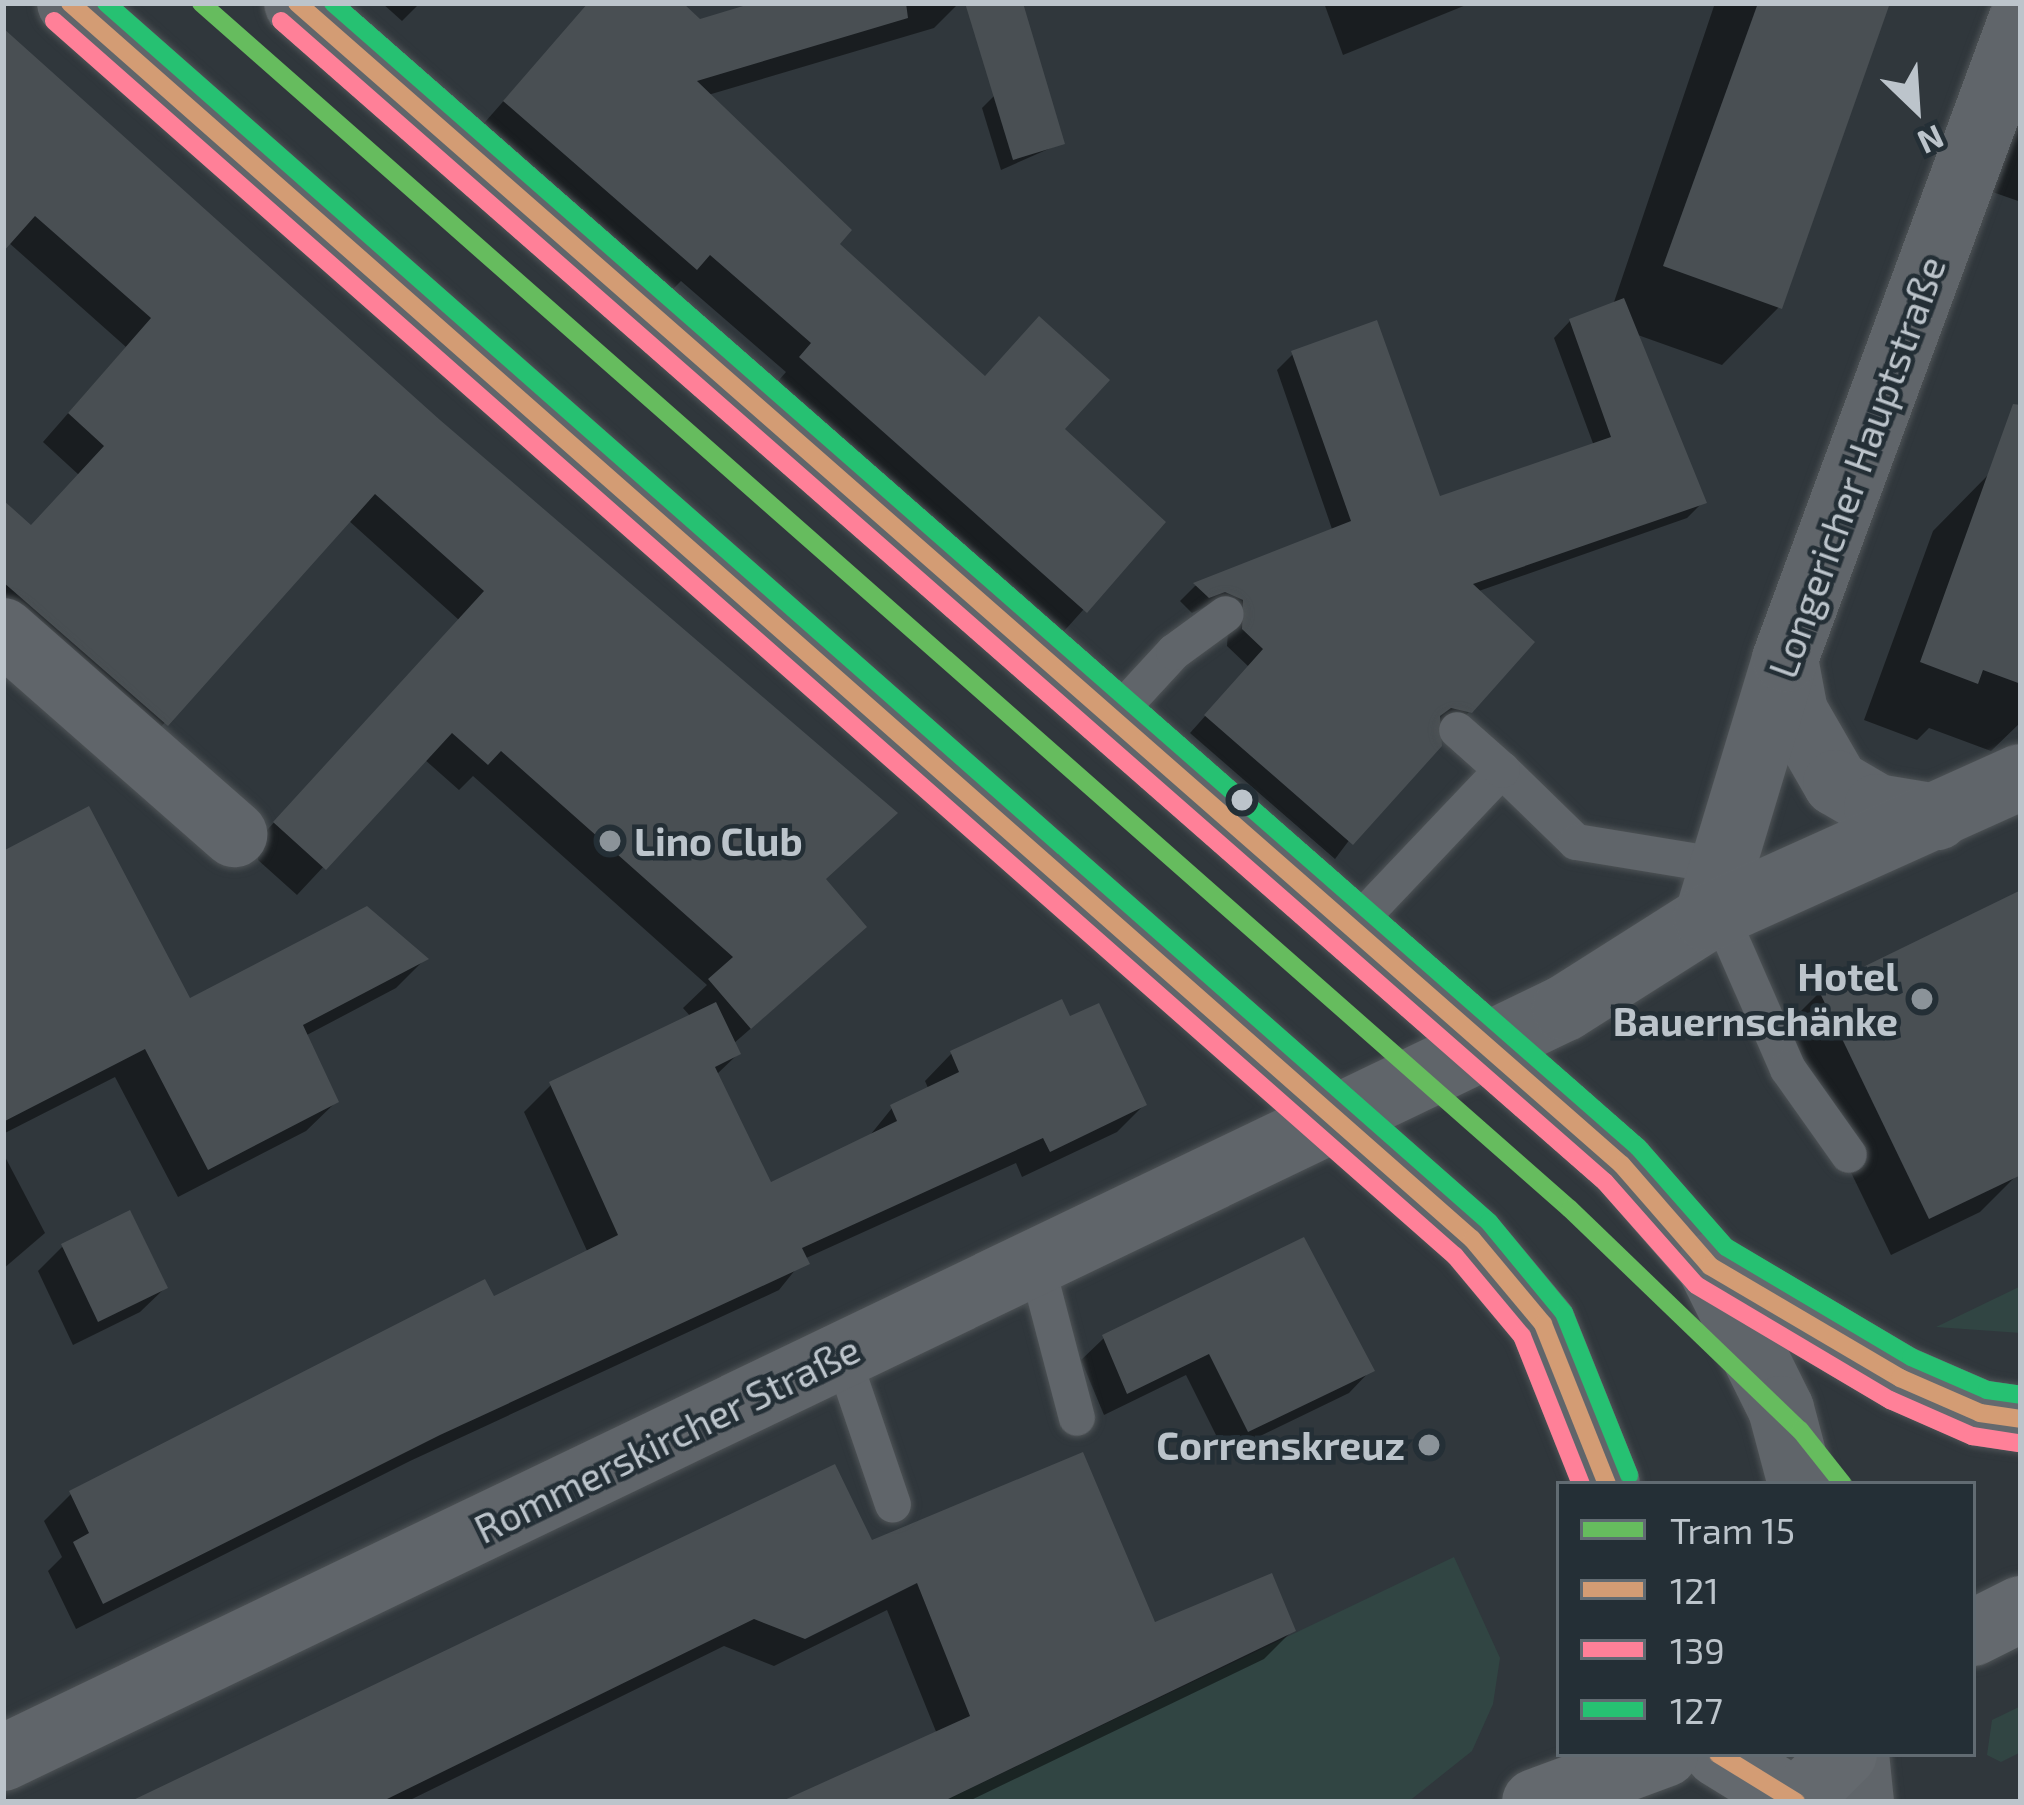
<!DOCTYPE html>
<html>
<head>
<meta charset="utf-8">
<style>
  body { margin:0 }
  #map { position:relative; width:2024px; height:1805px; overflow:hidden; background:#30373c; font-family:"Exo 2",sans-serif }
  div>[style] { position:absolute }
  .green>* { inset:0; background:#314543 }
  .shadow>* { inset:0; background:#0007 }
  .building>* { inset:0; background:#494f53 }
  .roads { filter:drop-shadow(0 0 3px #4e5356) drop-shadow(0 0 3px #4e5356) }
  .service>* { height:36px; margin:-18px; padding:0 18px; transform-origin:18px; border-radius:18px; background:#60656a }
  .minor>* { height:66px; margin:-33px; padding:0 33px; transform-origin:33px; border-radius:33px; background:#60656a }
  .tertiary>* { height:66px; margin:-33px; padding:0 33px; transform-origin:33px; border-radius:33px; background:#60656a }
  .secondary>* { height:66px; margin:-33px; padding:0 33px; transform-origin:33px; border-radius:33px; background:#64696e }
  .bus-1>* { height:18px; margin:-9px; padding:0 9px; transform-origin:9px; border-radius:9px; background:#d39c74 }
  .bus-2>* { height:18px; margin:-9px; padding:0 9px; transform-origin:9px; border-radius:9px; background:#ff8098 }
  .bus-3>* { height:18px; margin:-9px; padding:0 9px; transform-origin:9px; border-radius:9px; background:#26c172 }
  .tram-1>* { height:18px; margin:-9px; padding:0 9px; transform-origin:9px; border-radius:9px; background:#66bc5e }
  .dots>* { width:33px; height:33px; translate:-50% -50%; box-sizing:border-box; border:6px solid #242f36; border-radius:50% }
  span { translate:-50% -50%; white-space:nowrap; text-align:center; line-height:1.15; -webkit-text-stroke:9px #242f36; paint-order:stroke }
  .street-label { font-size:39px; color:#bcc4cb }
  .poi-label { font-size:39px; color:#bcc4cb; font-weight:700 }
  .left { translate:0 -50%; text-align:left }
  .right { translate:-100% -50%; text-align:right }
  .frame { position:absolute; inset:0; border:6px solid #bcc4cb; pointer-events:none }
  .legend { position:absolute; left:1556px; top:1481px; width:420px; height:276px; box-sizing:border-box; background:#242f36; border:3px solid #616b72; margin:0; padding:15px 21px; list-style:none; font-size:36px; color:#bcc4cb }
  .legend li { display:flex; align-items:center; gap:24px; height:60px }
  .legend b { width:60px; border:3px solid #616b72 }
  .north { position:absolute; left:1856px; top:48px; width:120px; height:120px; -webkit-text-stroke:9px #242f36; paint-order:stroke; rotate:155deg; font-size:33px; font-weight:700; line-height:48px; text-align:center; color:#bcc4cb }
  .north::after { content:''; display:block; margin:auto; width:42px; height:54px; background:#bcc4cb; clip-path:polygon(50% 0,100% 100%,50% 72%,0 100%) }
</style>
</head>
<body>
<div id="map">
  <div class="green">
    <i style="clip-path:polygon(2021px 1286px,2021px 1333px,1936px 1327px)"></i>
    <i style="clip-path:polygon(1454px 1557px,1500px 1658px,1493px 1704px,1472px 1751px,1408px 1802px,942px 1802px)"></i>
    <i style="clip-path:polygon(2021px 1706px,2021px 1752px,2001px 1762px,1987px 1755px,1992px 1720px)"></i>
  </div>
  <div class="shadow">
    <i style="clip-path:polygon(382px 3px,420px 3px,402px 21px)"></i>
    <i style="clip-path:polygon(590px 3px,678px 3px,699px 22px,764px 3px,959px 3px,934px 28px,708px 95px,835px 244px,984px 379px,1061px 429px,1162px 522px,1057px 639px,773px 387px,786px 372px,681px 281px,667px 295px,478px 130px)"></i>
    <i style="clip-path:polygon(1324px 3px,1471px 3px,1343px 55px)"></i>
    <i style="clip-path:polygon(1715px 3px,1888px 3px,1779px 307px,1722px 365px,1635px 334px,1703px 502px,1687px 518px,1476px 592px,1470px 711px,1453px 728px,1437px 724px,1335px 859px,1190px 733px,1249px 667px,1227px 646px,1229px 616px,1207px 606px,1192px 613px,1180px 601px,1195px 586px,1333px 532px,1277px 370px,1293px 354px,1438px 500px,1594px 446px,1554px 338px,1570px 321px,1613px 305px)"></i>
    <i style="clip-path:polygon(3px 72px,823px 881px,836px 954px,733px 1044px,738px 1054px,716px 1075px,770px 1186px,867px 1139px,892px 1108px,929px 1090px,925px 1081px,951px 1054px,1069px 1020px,1144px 1105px,1117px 1132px,1022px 1177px,1016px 1163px,804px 1259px,779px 1290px,410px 1461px,76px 1629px,48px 1571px,62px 1557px,44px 1521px,71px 1494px,588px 1253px,524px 1112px,551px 1085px,691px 1017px,683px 1008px,707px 985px,473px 776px,459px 790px,424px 759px,297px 895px,258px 860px,258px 840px,459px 620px,348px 520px,139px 751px,3px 632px,3px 504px,30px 528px,79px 475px,43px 442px,126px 347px,8px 242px,3px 248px)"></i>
    <i style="clip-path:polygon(2021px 85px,2021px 202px,1984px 189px)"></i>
    <i style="clip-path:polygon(994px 96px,1062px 143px,1001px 170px,982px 108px)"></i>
    <i style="clip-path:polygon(1990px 473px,2021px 484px,2021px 722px,1991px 751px,1929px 728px,1917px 740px,1864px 720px,1933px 531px)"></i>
    <i style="clip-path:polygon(3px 852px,188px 1002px,425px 959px,396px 988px,305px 1036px,336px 1102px,306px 1131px,178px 1197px,115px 1077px,3px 1134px)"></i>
    <i style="clip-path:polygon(2021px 897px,2018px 1174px,1980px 1212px,1891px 1255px,1782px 1030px,1820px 992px)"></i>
    <i style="clip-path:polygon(3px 1153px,45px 1233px,3px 1269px)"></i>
    <i style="clip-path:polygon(62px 1247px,165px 1288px,140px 1312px,73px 1345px,38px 1271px)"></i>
    <i style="clip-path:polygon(1104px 1338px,1371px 1370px,1349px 1393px,1225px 1453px,1186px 1375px,1104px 1415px,1081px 1360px)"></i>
    <i style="clip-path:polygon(870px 1544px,1153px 1626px,1293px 1630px,1264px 1659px,967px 1802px,835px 1802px,937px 1734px,887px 1610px,774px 1666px,724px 1646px,406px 1802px,142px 1802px)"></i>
  </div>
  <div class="building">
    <i style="clip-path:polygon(588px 3px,683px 3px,700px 19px,753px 3px,906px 3px,908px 18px,697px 81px,852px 230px,840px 244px,985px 376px,1039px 316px,1110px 380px,1065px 429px,1166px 522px,1087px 613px,799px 357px,811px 343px,710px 255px,697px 270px,503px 101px)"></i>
    <i style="clip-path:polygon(965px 3px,1023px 3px,1065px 144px,1013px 160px)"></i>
    <i style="clip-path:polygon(1758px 3px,1890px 3px,1782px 309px,1663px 266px)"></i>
    <i style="clip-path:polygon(3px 28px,440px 420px,898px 813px,826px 879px,867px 927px,751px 1029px,708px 979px,733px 957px,501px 751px,488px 765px,452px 733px,326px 870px,273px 822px,484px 591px,375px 494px,168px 726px,3px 582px,3px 500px,31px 525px,104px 446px,68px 413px,151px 318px,35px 216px,3px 252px)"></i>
    <i style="clip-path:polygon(1624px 298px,1707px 503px,1473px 584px,1535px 642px,1472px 713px,1451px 708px,1440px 716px,1442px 746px,1353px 845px,1204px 715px,1263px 649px,1242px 629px,1243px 600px,1225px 592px,1209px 598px,1193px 583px,1351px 521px,1291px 351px,1377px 320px,1440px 496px,1611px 437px,1569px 319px)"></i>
    <i style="clip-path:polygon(2013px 404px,2021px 405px,2021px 684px,1983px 670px,1978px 684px,1920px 662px)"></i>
    <i style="clip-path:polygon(89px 806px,190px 998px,367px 906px,429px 959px,303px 1025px,339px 1102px,208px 1170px,145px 1049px,3px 1122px,3px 851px)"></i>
    <i style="clip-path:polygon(2021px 890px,2021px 1175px,1929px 1219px,1818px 989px)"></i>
    <i style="clip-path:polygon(1062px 999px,1070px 1016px,1099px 1003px,1147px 1105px,1050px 1152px,1043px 1138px,802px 1248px,810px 1264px,440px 1435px,103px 1604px,73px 1542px,89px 1533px,69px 1491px,485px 1279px,494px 1296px,618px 1235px,549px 1082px,716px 1002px,741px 1054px,715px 1067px,771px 1182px,897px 1121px,890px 1105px,959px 1072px,950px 1051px)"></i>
    <i style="clip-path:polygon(130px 1210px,168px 1288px,98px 1322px,61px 1244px)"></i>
    <i style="clip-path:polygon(1304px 1237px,1375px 1371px,1248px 1432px,1209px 1354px,1127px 1394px,1102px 1335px)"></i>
    <i style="clip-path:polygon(1083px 1452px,1155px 1622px,1272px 1573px,1296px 1631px,942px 1802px,780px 1802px,970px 1716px,917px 1583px,805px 1639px,754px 1619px,381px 1802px,129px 1802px,835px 1464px,872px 1540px)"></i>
  </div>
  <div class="roads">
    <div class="service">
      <i style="left:1113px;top:718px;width:90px;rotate:-47.3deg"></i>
      <i style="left:1174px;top:652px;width:64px;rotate:-36.2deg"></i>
      <i style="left:1502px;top:770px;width:103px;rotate:44.2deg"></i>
      <i style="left:1576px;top:842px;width:149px;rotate:9.3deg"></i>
      <i style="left:1719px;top:912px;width:171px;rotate:66.3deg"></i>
      <i style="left:1788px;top:1069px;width:105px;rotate:54.7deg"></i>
      <i style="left:1352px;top:928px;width:218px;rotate:-46.5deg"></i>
      <i style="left:1502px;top:770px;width:60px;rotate:-138.4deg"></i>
      <i style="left:1036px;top:1262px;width:161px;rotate:75.3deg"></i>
      <i style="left:842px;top:1355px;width:158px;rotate:71.2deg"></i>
    </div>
    <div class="minor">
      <i style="left:3px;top:631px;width:308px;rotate:41.3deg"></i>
      <i style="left:1785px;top:659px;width:54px;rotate:79.3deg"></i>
      <i style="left:1795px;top:712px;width:82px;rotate:60deg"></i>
      <i style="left:1836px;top:783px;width:48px;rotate:30.3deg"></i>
      <i style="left:1877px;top:807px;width:61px;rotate:9.5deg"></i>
      <i style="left:1707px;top:918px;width:270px;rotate:-73.2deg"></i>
      <i style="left:1785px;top:659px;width:680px;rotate:-69.7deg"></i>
      <i style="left:3px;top:1758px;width:1733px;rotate:-25.65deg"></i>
      <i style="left:1565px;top:1008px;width:168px;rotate:-32.4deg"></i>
      <i style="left:1707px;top:918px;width:344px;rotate:-24.2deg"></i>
    </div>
    <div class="tertiary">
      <i style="left:70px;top:3px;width:1869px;rotate:41.4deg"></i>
      <i style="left:1472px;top:1239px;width:111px;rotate:50.1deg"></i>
      <i style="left:1543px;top:1324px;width:172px;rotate:68.2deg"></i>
      <i style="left:297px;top:3px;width:1762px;rotate:41.25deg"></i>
      <i style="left:1622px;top:1165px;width:134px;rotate:48.9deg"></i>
      <i style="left:1710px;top:1266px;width:160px;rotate:63.6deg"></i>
      <i style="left:1781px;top:1409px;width:78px;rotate:75.1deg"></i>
      <i style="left:1856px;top:1754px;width:48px;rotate:84.1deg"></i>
    </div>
    <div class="secondary">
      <i style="left:1710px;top:1266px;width:221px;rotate:30.5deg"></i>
      <i style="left:1900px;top:1378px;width:87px;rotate:23.6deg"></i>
      <i style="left:1980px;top:1413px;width:41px;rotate:8.3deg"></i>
      <i style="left:1973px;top:1633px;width:54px;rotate:-26.6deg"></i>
      <i style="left:1718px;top:1754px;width:92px;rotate:31.6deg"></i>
      <i style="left:1535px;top:1802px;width:139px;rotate:-20.3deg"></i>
      <i style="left:1796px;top:1802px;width:68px;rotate:-45deg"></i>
    </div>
  </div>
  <div class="bus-1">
    <i style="left:70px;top:3px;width:1869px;rotate:41.4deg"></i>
    <i style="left:1472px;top:1239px;width:111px;rotate:50.1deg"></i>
    <i style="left:1543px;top:1324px;width:172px;rotate:68.2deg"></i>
    <i style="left:297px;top:3px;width:1762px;rotate:41.25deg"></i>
    <i style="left:1622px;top:1165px;width:134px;rotate:48.9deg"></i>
    <i style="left:1710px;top:1266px;width:221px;rotate:30.5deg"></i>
    <i style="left:1900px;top:1378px;width:87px;rotate:23.6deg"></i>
    <i style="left:1980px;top:1413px;width:41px;rotate:8.3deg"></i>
    <i style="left:1718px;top:1754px;width:92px;rotate:31.6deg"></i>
  </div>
  <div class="bus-2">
    <i style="left:54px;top:21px;width:1868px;rotate:41.4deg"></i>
    <i style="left:1455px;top:1256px;width:104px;rotate:50.1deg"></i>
    <i style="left:1522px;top:1336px;width:159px;rotate:68.3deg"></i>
    <i style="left:281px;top:21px;width:1761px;rotate:41.25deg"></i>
    <i style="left:1605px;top:1182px;width:137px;rotate:48.5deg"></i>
    <i style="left:1696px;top:1285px;width:226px;rotate:30.7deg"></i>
    <i style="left:1890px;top:1400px;width:90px;rotate:23.7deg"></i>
    <i style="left:1972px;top:1436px;width:47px;rotate:8.7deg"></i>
  </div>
  <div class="bus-3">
    <i style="left:106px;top:3px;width:1844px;rotate:41.39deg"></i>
    <i style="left:1489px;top:1222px;width:118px;rotate:50.5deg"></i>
    <i style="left:1564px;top:1313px;width:175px;rotate:68.1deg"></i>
    <i style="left:333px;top:3px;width:1735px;rotate:41.24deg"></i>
    <i style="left:1638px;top:1147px;width:133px;rotate:48.7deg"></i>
    <i style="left:1726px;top:1247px;width:215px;rotate:30.7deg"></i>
    <i style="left:1911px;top:1357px;width:83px;rotate:23.5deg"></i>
    <i style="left:1987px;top:1390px;width:34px;rotate:8deg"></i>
  </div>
  <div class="tram-1">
    <i style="left:201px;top:3px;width:1824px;rotate:41.38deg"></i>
    <i style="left:1570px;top:1209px;width:319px;rotate:43.9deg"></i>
    <i style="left:1800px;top:1430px;width:69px;rotate:51.5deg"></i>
  </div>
  <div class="dots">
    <i style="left:1242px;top:800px;background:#bcc4cb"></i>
    <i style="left:610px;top:841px;background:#8b9399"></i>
    <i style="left:1922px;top:999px;background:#8b9399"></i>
    <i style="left:1429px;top:1445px;background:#8b9399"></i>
  </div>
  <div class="street-label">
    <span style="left:1857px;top:467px;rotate:-70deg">Longericher Hauptstraße</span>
    <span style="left:667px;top:1439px;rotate:-26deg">Rommerskircher Straße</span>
  </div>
  <div class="poi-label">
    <span class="left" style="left:634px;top:841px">Lino Club</span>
    <span class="right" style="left:1898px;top:999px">Hotel<br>Bauernschänke</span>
    <span class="right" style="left:1405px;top:1445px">Correnskreuz</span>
  </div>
  <div class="frame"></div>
  <ul class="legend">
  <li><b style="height:15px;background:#66bc5e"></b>Tram 15</li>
  <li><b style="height:15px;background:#d39c74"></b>121</li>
  <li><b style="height:15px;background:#ff8098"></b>139</li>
  <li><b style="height:15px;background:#26c172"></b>127</li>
  </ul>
  <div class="north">N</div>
</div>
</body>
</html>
